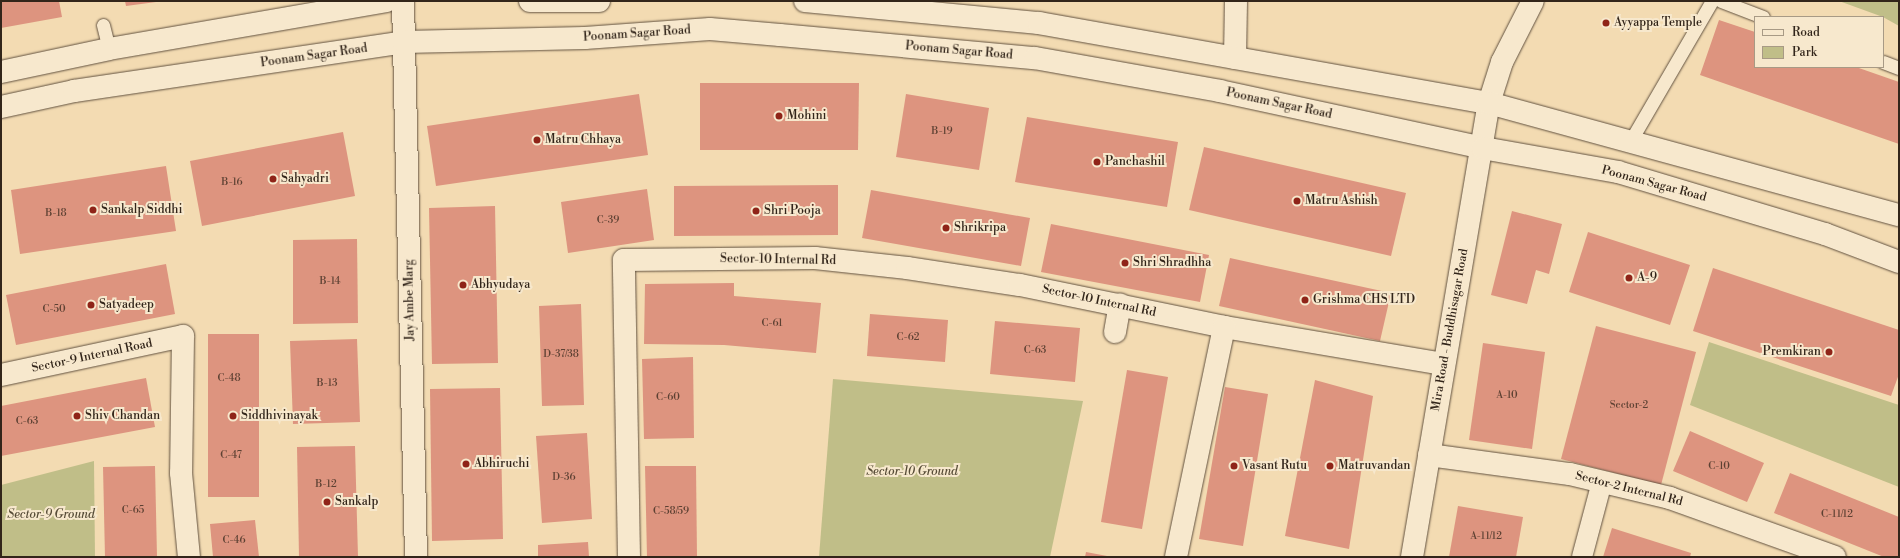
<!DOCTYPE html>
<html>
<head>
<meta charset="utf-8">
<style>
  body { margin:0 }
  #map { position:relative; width:1900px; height:558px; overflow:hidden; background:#f3dbb2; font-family:"Libre Bodoni",serif }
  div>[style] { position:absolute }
  .green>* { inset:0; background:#c0be88 }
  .building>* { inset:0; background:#dd947f }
  .roads { filter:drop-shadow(0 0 1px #625240) drop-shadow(0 0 1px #625240) }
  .service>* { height:13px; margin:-6.5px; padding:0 6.5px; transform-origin:6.5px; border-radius:6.5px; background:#f7e8cd }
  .pedestrian>* { height:20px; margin:-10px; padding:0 10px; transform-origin:10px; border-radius:10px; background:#f7e8cd }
  .minor>* { height:22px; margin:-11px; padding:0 11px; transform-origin:11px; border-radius:11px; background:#f7e8cd }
  .tertiary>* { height:22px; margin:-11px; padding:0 11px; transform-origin:11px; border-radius:11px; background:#f7e8cd }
  .secondary>* { height:22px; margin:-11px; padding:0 11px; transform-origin:11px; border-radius:11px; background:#f7e8cd }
  .dots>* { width:11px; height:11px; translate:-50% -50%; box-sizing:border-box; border:2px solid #f7e8cd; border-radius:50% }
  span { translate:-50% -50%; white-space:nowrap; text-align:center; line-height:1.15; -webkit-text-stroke:4px #f7e8cd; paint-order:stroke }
  .number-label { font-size:10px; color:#5d4133 }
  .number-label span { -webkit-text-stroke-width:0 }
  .poi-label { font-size:12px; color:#32251a }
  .left { translate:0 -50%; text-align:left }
  .right { translate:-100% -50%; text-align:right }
  .street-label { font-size:12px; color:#32251a }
  .park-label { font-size:12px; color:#564b36; font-style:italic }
  .frame { position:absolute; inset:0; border:2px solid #32251a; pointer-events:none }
  .legend { position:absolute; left:1754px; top:16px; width:130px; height:52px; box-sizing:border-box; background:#f7e8cd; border:1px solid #a89a85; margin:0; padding:5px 7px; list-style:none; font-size:12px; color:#32251a }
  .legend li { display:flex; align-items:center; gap:8px; height:20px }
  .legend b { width:20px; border:1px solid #a89a85 }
</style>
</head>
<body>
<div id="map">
  <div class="green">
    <i style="clip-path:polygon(1839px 1px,1899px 1px,1899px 26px,1883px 17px)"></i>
    <i style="clip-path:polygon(1709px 342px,1899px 405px,1899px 487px,1690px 405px)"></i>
    <i style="clip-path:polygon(833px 379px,1083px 401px,1050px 557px,819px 557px)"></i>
    <i style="clip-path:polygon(94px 461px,95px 557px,1px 557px,1px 485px)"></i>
  </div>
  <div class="building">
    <i style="clip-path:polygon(1px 1px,59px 1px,62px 17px,1px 28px)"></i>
    <i style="clip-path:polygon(125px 1px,156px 1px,156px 2px,126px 6px)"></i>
    <i style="clip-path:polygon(1719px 20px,1755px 32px,1755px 67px,1856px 67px,1899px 82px,1899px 144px,1700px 75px)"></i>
    <i style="clip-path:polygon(700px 83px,859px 83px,858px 150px,700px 150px)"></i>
    <i style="clip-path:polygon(639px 94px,648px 155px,436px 186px,427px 126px)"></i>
    <i style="clip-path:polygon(906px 94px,989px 108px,979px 170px,896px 157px)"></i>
    <i style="clip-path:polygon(1027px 117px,1178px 142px,1167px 207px,1015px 182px)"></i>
    <i style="clip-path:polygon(343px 132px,355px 196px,202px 226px,190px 161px)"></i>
    <i style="clip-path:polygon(1204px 147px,1406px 193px,1391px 256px,1189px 210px)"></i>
    <i style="clip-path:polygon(166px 166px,176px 231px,20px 254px,11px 190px)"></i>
    <i style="clip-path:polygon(838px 185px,838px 235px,674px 236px,674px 186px)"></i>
    <i style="clip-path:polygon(647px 189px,654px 240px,568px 253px,561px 202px)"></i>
    <i style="clip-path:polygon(871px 190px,1030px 218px,1021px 266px,862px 238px)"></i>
    <i style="clip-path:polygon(495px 206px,498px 363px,432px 364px,429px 208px)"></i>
    <i style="clip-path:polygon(1512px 211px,1562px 224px,1549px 274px,1536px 270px,1527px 304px,1491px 295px)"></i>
    <i style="clip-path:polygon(1051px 224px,1209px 255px,1200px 302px,1041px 272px)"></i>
    <i style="clip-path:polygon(1588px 232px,1690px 265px,1670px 325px,1569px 292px)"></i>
    <i style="clip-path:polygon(357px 239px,358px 323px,293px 324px,293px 240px)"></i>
    <i style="clip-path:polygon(1230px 258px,1391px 293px,1380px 341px,1219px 306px)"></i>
    <i style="clip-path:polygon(166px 264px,175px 314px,16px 345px,6px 295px)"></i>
    <i style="clip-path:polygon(1713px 268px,1899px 330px,1899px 374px,1891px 396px,1693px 331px)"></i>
    <i style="clip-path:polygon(734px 283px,734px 296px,821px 303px,816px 353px,724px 345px,644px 344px,645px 284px)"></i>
    <i style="clip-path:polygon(581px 304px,584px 405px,542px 406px,539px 306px)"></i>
    <i style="clip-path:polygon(870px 314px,948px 320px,945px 362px,867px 356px)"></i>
    <i style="clip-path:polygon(995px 321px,1080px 328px,1075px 382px,990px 374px)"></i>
    <i style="clip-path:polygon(1596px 326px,1696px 352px,1661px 485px,1561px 459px)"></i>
    <i style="clip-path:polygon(208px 334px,259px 334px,259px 497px,208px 497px)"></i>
    <i style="clip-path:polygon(357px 339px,360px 422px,293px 424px,290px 341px)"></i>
    <i style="clip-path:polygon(1483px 343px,1545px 352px,1532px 449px,1469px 440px)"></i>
    <i style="clip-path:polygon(693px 357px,694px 438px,644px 439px,642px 359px)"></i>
    <i style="clip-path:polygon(1127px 370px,1168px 377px,1142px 529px,1101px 522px)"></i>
    <i style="clip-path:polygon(146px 378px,155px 427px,1px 456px,1px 406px)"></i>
    <i style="clip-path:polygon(1315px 380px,1373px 396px,1349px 549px,1285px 536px)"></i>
    <i style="clip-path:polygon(1225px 387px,1268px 394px,1243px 546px,1199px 539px)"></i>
    <i style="clip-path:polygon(500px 388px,503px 539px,432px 541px,430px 389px)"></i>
    <i style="clip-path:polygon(1690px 431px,1764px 463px,1747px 502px,1673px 471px)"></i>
    <i style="clip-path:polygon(587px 433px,592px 519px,542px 523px,536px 436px)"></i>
    <i style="clip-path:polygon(355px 446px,358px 557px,299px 557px,297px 447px)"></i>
    <i style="clip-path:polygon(155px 466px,157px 557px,105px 557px,103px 467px)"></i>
    <i style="clip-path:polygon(645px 466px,696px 466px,697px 557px,647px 557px)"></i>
    <i style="clip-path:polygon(1790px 473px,1899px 517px,1899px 557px,1884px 557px,1774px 513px)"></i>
    <i style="clip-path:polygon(1458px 506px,1523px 517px,1516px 557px,1449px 557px)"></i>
    <i style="clip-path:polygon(255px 520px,259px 557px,213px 557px,210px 524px)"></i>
    <i style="clip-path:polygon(1612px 528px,1691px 553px,1690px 557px,1603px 557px)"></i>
    <i style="clip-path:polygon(588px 542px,589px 557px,538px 557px,538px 545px)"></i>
    <i style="clip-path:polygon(1086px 552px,1107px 556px,1107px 557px,1085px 557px)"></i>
  </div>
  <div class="roads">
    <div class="service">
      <i style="left:1721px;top:1px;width:45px;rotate:20.9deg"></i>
      <i style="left:103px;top:25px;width:25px;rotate:76deg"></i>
      <i style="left:1883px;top:62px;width:17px;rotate:21deg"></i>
      <i style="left:1631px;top:140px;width:161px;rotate:-59.8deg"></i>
    </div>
    <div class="pedestrian">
      <i style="left:1582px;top:557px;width:78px;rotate:-75.1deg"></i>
    </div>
    <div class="minor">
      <i style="left:403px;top:1px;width:556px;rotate:88.66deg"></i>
      <i style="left:1235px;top:58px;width:57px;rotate:-89deg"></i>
      <i style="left:1489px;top:103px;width:43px;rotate:-72.4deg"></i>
      <i style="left:1502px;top:62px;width:68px;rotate:-63.1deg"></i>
      <i style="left:1115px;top:332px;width:28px;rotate:-80deg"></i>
      <i style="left:1px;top:375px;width:186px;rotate:-12.1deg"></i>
      <i style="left:183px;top:336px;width:137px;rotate:90.8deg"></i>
      <i style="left:181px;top:473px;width:84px;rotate:84.6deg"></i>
      <i style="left:1429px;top:455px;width:142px;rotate:7.7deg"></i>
      <i style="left:1570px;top:474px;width:103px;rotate:13.5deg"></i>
      <i style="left:1670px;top:498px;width:175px;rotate:19.7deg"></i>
      <i style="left:629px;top:557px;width:297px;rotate:-91deg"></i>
      <i style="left:624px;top:260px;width:191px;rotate:-0.6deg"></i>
      <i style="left:815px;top:258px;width:93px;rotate:6.2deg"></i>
      <i style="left:907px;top:268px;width:114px;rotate:8.6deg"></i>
      <i style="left:1020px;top:285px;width:208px;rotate:11.6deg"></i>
      <i style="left:1224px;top:327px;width:221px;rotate:9.6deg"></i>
      <i style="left:1176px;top:557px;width:235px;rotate:-78.2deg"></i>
    </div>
    <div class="tertiary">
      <i style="left:1412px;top:557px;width:460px;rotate:-80.4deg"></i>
    </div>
    <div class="secondary">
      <i style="left:530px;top:1px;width:69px"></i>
      <i style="left:805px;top:1px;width:235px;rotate:5.4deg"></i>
      <i style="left:1039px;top:23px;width:457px;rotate:10.1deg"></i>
      <i style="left:1489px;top:103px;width:425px;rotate:15.3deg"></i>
      <i style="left:1px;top:72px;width:110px;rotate:-12deg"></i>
      <i style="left:109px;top:49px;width:281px;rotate:-9.8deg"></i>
      <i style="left:1px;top:107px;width:75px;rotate:-12.4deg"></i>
      <i style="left:74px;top:91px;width:334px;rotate:-8.4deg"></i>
      <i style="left:404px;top:42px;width:181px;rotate:-1.3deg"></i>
      <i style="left:585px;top:38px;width:125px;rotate:-4.1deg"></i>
      <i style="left:710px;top:29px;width:70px;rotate:4.9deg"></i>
      <i style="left:780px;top:35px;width:256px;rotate:5.2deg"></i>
      <i style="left:1035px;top:58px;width:188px;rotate:10.1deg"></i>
      <i style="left:1220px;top:91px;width:269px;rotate:12.2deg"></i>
      <i style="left:1483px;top:148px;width:137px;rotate:10.1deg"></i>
      <i style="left:1618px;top:172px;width:216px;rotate:16.7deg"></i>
      <i style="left:1825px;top:234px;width:79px;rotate:20.7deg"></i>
    </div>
  </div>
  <div class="dots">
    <i style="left:1606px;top:23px;background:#8f2418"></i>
    <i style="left:779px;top:116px;background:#8f2418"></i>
    <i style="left:537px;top:140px;background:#8f2418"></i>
    <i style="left:1097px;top:162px;background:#8f2418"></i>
    <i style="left:273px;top:179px;background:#8f2418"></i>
    <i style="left:1297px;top:201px;background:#8f2418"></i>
    <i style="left:93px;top:210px;background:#8f2418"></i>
    <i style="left:756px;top:211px;background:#8f2418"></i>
    <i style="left:946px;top:228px;background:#8f2418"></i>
    <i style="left:1125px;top:263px;background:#8f2418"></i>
    <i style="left:1629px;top:278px;background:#8f2418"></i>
    <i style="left:463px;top:285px;background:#8f2418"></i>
    <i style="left:1305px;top:300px;background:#8f2418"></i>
    <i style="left:91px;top:305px;background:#8f2418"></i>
    <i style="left:1829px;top:352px;background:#8f2418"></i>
    <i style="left:77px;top:416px;background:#8f2418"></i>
    <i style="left:233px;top:416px;background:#8f2418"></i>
    <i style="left:466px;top:464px;background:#8f2418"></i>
    <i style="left:1234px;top:466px;background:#8f2418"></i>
    <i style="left:1330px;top:466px;background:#8f2418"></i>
    <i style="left:327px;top:502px;background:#8f2418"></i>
  </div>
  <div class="number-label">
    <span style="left:942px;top:132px">B-19</span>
    <span style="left:232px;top:183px">B-16</span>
    <span style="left:56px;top:214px">B-18</span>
    <span style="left:608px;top:221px">C-39</span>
    <span style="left:330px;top:282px">B-14</span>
    <span style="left:54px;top:310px">C-50</span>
    <span style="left:772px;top:324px">C-61</span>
    <span style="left:908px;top:338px">C-62</span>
    <span style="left:1035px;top:351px">C-63</span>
    <span style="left:561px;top:355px">D-37/38</span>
    <span style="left:229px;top:379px">C-48</span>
    <span style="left:327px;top:384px">B-13</span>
    <span style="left:1507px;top:396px">A-10</span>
    <span style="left:668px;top:398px">C-60</span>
    <span style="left:1629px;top:406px">Sector-2</span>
    <span style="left:27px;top:422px">C-63</span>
    <span style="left:231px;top:456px">C-47</span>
    <span style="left:1719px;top:467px">C-10</span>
    <span style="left:564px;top:478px">D-36</span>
    <span style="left:326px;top:485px">B-12</span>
    <span style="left:133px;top:511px">C-65</span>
    <span style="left:671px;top:512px">C-58/59</span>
    <span style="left:1837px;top:515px">C-11/12</span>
    <span style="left:1486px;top:537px">A-11/12</span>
    <span style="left:234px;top:541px">C-46</span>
  </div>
  <div class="poi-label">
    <span class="left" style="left:1614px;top:23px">Ayyappa Temple</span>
    <span class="left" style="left:787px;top:116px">Mohini</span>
    <span class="left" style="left:545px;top:140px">Matru Chhaya</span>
    <span class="left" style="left:1105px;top:162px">Panchashil</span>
    <span class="left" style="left:281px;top:179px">Sahyadri</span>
    <span class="left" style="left:1305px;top:201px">Matru Ashish</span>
    <span class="left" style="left:101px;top:210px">Sankalp Siddhi</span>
    <span class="left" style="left:764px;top:211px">Shri Pooja</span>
    <span class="left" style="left:954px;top:228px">Shrikripa</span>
    <span class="left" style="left:1133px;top:263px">Shri Shradhha</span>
    <span class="left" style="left:1637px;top:278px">A-9</span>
    <span class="left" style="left:471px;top:285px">Abhyudaya</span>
    <span class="left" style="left:1313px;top:300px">Grishma CHS LTD</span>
    <span class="left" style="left:99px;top:305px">Satyadeep</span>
    <span class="right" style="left:1821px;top:352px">Premkiran</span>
    <span class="left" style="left:85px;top:416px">Shiv Chandan</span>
    <span class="left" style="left:241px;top:416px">Siddhivinayak</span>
    <span class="left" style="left:474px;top:464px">Abhiruchi</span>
    <span class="left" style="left:1242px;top:466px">Vasant Rutu</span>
    <span class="left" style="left:1338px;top:466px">Matruvandan</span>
    <span class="left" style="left:335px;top:502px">Sankalp</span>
  </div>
  <div class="street-label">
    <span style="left:637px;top:34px;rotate:-4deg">Poonam Sagar Road</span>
    <span style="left:959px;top:51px;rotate:5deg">Poonam Sagar Road</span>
    <span style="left:314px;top:56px;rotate:-8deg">Poonam Sagar Road</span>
    <span style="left:1279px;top:104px;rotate:12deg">Poonam Sagar Road</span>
    <span style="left:1654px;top:184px;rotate:15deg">Poonam Sagar Road</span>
    <span style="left:778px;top:260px;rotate:1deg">Sector-10 Internal Rd</span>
    <span style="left:410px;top:300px;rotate:-91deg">Jay Ambe Marg</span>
    <span style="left:1099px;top:301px;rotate:12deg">Sector-10 Internal Rd</span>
    <span style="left:1450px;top:330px;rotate:-80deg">Mira Road - Buddhisagar Road</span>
    <span style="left:92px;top:356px;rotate:-12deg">Sector-9 Internal Road</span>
    <span style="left:1629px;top:489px;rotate:14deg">Sector-2 Internal Rd</span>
  </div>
  <div class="park-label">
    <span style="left:912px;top:472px">Sector-10 Ground</span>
    <span style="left:51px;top:515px">Sector-9 Ground</span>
  </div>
  <div class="frame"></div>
  <ul class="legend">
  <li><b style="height:5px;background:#f7e8cd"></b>Road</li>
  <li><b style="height:11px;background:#c0be88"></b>Park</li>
  </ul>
</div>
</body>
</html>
